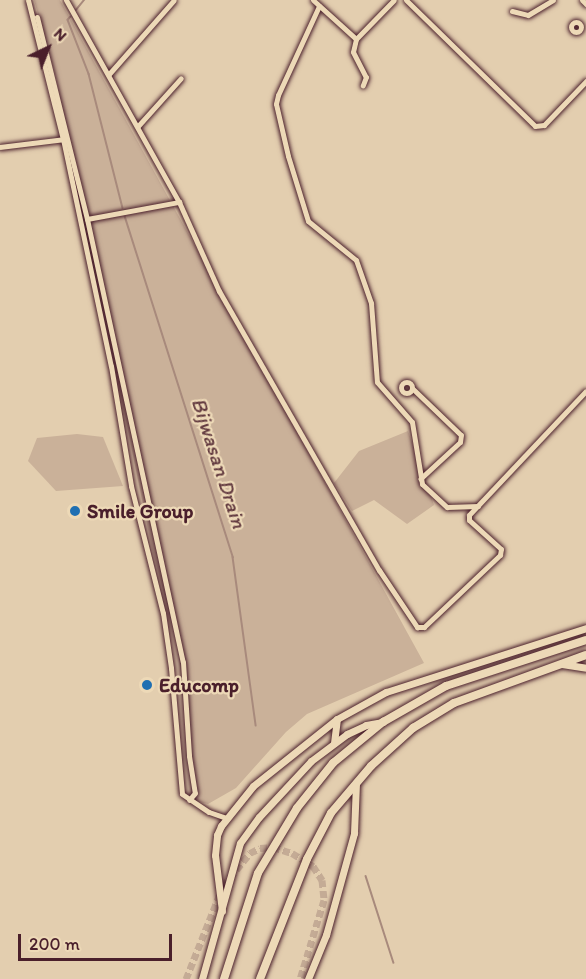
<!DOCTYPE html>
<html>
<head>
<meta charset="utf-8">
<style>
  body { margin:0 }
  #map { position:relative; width:586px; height:979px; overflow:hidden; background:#e3ceaf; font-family:Itim,sans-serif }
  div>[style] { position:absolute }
  .green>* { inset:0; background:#cab199 }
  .stream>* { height:1.5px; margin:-0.75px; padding:0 0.75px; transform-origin:0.75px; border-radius:0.75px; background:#a88a7c }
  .major-tunnel>* { height:7px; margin-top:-3.5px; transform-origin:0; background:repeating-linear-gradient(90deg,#c4ab95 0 7px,transparent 0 10.5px) }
  .roads { filter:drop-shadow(0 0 2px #4a1f2b) drop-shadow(0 0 2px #4a1f2b) }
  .minor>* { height:5px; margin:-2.5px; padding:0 2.5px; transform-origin:2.5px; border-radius:2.5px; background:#edd9b7 }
  .minor>.ring { margin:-2.5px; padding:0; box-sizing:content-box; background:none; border:5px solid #edd9b7; border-radius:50% }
  .major>* { height:7px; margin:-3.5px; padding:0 3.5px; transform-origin:3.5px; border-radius:3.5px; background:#edd9b7 }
  .highway>* { height:8px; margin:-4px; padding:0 4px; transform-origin:4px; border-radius:4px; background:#edd9b7 }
  .dots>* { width:16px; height:16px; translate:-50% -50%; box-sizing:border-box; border:3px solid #edd9b7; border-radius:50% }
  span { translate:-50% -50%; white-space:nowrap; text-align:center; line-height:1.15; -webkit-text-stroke:4.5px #edd9b7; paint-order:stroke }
  .poi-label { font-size:20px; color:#4a1f2b; font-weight:700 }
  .left { translate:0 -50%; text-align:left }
  .water-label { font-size:21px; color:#623a3f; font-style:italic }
  .north { position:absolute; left:18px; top:18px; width:60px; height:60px; -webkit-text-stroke:4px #edd9b7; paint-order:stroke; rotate:43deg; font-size:16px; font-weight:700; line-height:24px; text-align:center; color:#4a1f2b }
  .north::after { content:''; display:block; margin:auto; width:21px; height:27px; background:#4a1f2b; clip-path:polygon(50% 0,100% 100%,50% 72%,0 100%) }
  .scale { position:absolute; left:18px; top:934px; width:154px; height:27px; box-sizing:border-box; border:3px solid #4a1f2b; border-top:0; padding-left:8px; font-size:18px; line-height:21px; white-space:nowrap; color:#4a1f2b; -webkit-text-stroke:4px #edd9b7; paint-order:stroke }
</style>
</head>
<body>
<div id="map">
  <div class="green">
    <i style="clip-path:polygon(34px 0,60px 0,424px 663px,307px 714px,286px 732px,236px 788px,208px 804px,192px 800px,178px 646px,152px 549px,56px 77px)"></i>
    <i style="clip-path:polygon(408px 431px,434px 505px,407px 524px,374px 500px,352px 511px,334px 483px,359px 451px)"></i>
    <i style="clip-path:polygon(77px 434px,103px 437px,123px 486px,56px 491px,28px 461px,37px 438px)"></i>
  </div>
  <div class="stream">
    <i style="left:76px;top:10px;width:13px;rotate:-51deg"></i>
    <i style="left:71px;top:17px;width:4px;rotate:135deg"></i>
    <i style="left:68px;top:20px;width:58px;rotate:68.7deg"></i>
    <i style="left:89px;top:74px;width:138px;rotate:75.8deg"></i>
    <i style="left:125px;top:216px;width:358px;rotate:72.4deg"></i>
    <i style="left:233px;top:557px;width:170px;rotate:82.2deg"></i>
    <i style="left:366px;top:876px;width:91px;rotate:72.2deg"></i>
  </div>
  <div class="major-tunnel">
    <i style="left:186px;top:979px;width:100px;rotate:-68.3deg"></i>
    <i style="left:223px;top:886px;width:43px;rotate:-50.7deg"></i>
    <i style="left:250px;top:853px;width:11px;rotate:-27deg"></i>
    <i style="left:260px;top:848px;width:13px;rotate:-4deg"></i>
    <i style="left:273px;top:847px;width:20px;rotate:18deg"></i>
    <i style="left:292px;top:853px;width:25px;rotate:32deg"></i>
    <i style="left:313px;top:866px;width:17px;rotate:57deg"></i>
    <i style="left:322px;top:880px;width:20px;rotate:84deg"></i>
    <i style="left:324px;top:900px;width:83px;rotate:106.9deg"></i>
  </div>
  <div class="roads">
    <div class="minor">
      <i style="left:28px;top:0;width:143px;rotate:75.9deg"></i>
      <i style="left:63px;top:139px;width:232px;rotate:78.1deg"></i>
      <i style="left:111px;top:366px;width:122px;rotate:80.5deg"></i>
      <i style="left:131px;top:486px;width:131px;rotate:75.9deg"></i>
      <i style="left:163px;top:613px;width:56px;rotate:81.7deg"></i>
      <i style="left:171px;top:668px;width:126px;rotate:85deg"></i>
      <i style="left:182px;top:794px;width:32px;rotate:34deg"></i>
      <i style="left:209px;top:812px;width:18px;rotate:19deg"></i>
      <i style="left:66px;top:0;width:231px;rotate:60.8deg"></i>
      <i style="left:179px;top:202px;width:98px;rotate:65.8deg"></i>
      <i style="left:219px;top:291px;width:322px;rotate:60.2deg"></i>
      <i style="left:379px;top:570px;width:69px;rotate:56.3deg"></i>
      <i style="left:417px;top:627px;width:7px"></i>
      <i style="left:424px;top:627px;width:105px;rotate:-43.5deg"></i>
      <i style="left:500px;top:555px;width:6px;rotate:-81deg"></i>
      <i style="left:501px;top:549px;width:43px;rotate:-137.8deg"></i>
      <i style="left:469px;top:520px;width:5px;rotate:-90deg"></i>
      <i style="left:469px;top:515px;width:170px;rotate:-46.7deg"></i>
      <i style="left:313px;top:0;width:58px;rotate:42.2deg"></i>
      <i style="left:356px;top:39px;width:54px;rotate:-45.7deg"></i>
      <i style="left:406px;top:0;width:180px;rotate:44.3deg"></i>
      <i style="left:535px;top:126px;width:9px;rotate:-6deg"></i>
      <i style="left:544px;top:125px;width:61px;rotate:-46.3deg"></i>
      <i style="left:582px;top:0;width:6px;rotate:45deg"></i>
      <i style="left:319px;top:6px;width:98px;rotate:114.7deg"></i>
      <i style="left:278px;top:95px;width:9px;rotate:103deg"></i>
      <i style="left:276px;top:104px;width:53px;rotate:77deg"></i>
      <i style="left:288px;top:156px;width:68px;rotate:72.9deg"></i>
      <i style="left:308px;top:221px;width:62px;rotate:39.1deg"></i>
      <i style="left:356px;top:260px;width:46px;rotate:70.8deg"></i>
      <i style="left:371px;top:303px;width:79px;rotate:85.7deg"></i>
      <i style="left:377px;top:382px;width:53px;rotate:48.8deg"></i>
      <i style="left:412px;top:422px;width:63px;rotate:80.8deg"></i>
      <i style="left:422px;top:484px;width:34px;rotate:43deg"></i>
      <i style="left:447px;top:507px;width:31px;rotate:-2deg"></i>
      <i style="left:512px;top:11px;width:16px;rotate:14deg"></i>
      <i style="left:528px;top:15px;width:29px;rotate:-31deg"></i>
      <i style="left:37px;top:17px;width:208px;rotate:76.1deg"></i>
      <i style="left:87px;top:219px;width:453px;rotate:77.8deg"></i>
      <i style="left:183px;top:662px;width:94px;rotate:86.3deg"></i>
      <i style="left:189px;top:756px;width:37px;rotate:81deg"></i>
      <i style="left:195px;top:793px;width:9px;rotate:131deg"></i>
      <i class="ring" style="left:571px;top:22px;width:5px;height:5px"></i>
      <i style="left:356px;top:39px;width:13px;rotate:103deg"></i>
      <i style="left:353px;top:52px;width:28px;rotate:63deg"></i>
      <i style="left:366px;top:77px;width:9px;rotate:111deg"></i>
      <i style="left:109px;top:74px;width:98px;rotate:-48.7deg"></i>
      <i style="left:138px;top:126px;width:64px;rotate:-48.1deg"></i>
      <i style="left:0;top:147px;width:65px;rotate:-7deg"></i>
      <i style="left:87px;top:219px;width:94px;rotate:-10.5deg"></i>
      <i class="ring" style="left:401.5px;top:382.5px;width:6px;height:6px"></i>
      <i style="left:413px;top:389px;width:66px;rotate:43.8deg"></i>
      <i style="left:461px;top:435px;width:7px;rotate:98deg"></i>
      <i style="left:460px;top:442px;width:54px;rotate:137.2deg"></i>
    </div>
    <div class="major">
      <i style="left:562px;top:664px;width:24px;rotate:9deg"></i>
      <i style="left:334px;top:743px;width:24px;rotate:-83deg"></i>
      <i style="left:222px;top:911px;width:56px;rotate:-97.1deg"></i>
      <i style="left:215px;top:855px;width:20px;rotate:-84deg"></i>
      <i style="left:217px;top:835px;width:10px;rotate:-66deg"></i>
      <i style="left:221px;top:826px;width:51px;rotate:-51.3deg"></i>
      <i style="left:253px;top:786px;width:107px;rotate:-38.6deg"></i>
      <i style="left:337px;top:719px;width:56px;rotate:-28.9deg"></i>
      <i style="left:386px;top:692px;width:210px;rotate:-17.7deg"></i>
      <i style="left:202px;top:979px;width:141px;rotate:-74.4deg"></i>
      <i style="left:240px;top:843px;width:32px;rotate:-54deg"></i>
      <i style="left:259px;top:817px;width:76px;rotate:-47.1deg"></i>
      <i style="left:311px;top:761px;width:45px;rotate:-36.9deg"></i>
      <i style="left:347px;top:734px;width:21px;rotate:-25deg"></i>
      <i style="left:366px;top:725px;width:17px;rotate:-10deg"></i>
      <i style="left:308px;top:979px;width:48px;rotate:-67.8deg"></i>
      <i style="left:326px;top:935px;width:106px;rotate:-74.6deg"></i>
      <i style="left:354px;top:833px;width:49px;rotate:-87.7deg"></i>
    </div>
    <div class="highway">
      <i style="left:224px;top:979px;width:111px;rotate:-72.2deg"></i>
      <i style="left:258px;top:873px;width:76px;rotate:-59deg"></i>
      <i style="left:297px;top:808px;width:58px;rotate:-51.3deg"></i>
      <i style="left:333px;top:763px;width:65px;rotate:-39.4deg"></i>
      <i style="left:383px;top:722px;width:73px;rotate:-29.7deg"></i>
      <i style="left:446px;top:686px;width:147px;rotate:-18.2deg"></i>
      <i style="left:260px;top:979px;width:129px;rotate:-68.6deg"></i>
      <i style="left:307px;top:859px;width:52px;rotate:-62.4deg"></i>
      <i style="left:331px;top:813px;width:62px;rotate:-49.6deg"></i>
      <i style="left:371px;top:766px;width:57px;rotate:-42.1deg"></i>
      <i style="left:413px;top:728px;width:48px;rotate:-31.4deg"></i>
      <i style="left:454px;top:703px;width:140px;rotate:-20deg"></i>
    </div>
  </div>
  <div class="dots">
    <i style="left:75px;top:511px;background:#1f6fb2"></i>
    <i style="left:147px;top:685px;background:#1f6fb2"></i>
  </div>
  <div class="poi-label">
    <span class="left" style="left:87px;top:511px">Smile Group</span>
    <span class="left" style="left:159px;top:685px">Educomp</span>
  </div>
  <div class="water-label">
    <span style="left:219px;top:463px;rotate:72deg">Bijwasan Drain</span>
  </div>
  <div class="north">N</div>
  <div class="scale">200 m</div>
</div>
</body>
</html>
